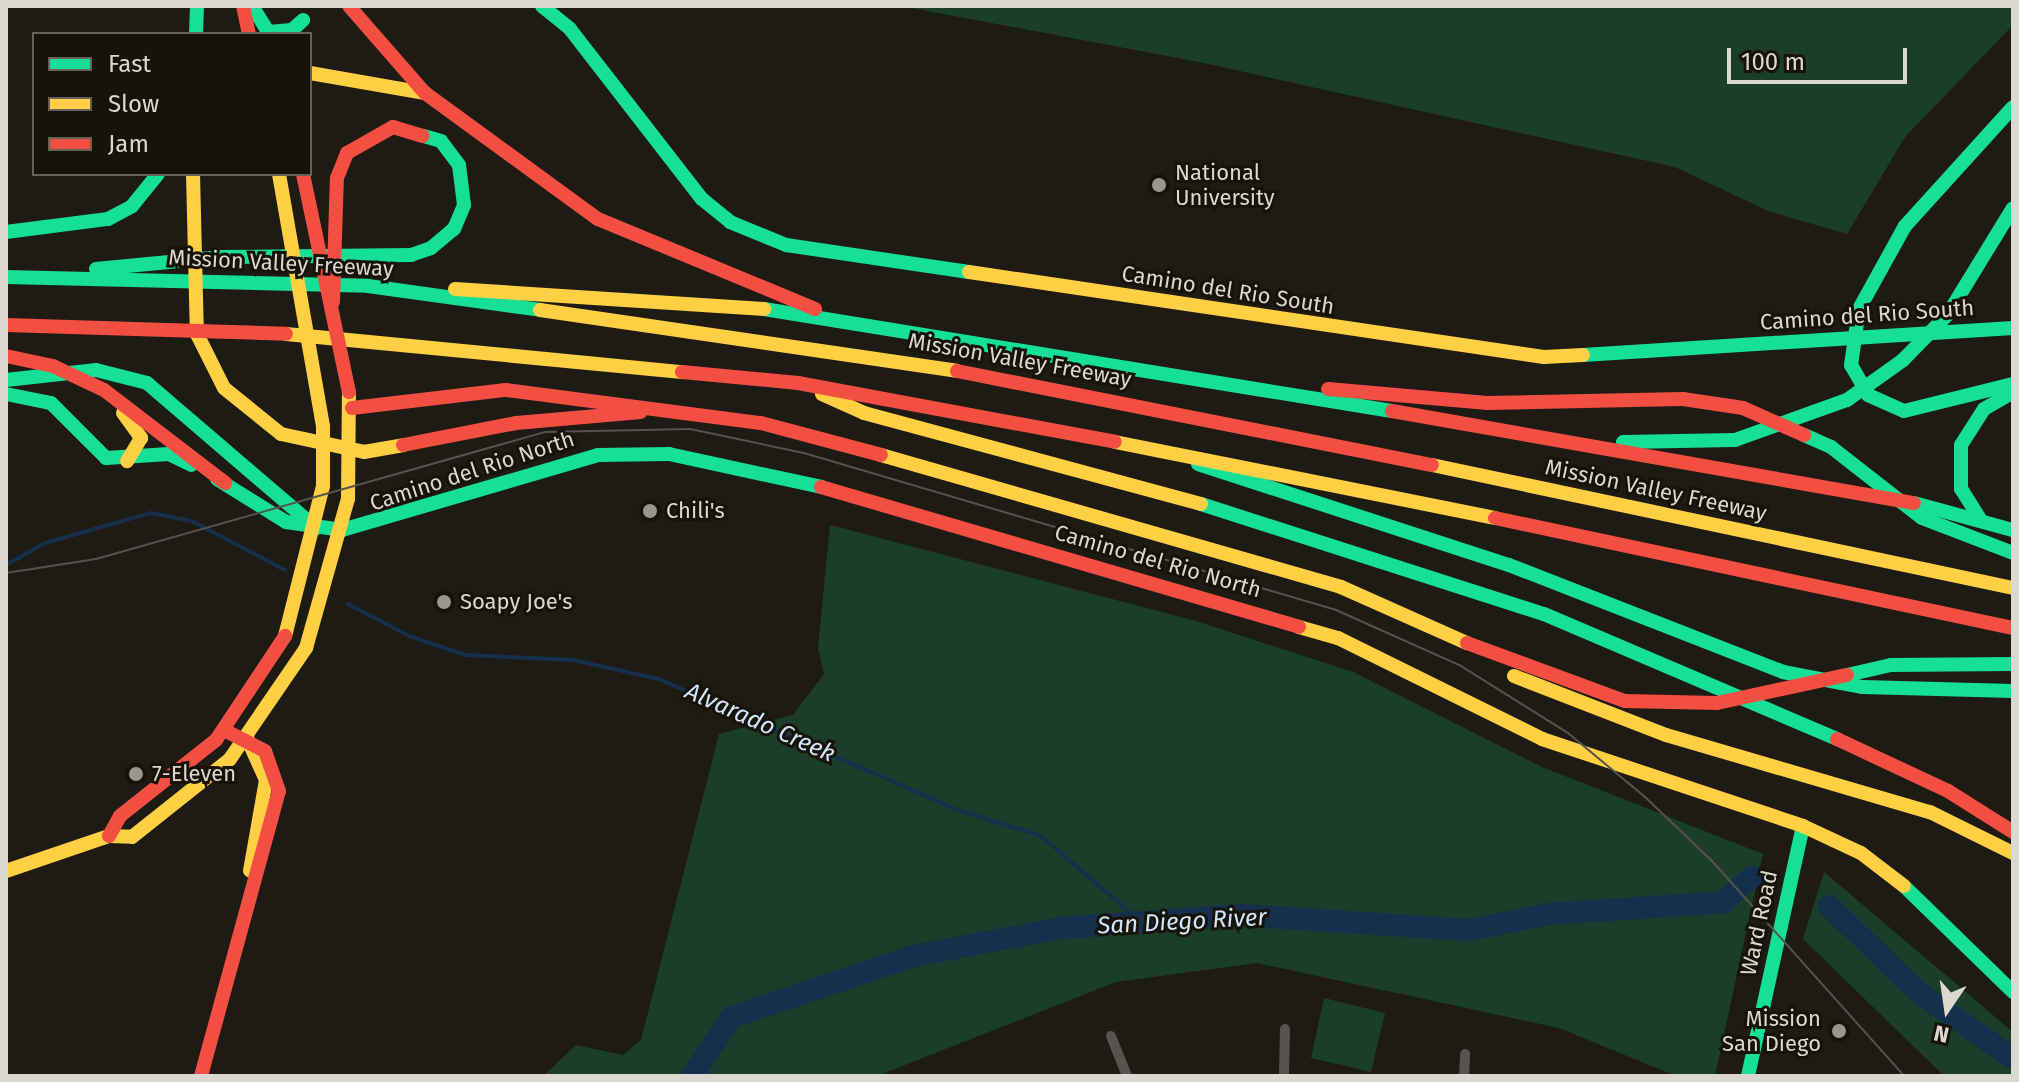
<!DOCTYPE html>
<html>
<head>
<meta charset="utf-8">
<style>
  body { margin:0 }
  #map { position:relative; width:2019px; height:1082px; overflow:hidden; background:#1e1b14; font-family:"Fira Sans",sans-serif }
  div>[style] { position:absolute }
  .green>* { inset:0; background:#1b3e2a }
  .stream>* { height:4px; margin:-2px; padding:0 2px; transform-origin:2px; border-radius:2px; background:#152f4c }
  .river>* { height:22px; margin:-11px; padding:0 11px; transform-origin:11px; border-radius:11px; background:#152f4c }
  .street>* { height:10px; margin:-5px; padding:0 5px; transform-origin:5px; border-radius:5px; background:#565450 }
  .fast>* { height:14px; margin:-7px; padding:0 7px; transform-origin:7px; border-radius:7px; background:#16e098 }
  .slow>* { height:14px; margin:-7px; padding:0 7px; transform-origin:7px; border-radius:7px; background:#ffcf43 }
  .jam>* { height:14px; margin:-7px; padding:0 7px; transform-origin:7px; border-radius:7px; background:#f24e42 }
  .tram>* { height:2px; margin:-1px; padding:0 1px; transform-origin:1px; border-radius:1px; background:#55534e }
  .dots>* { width:22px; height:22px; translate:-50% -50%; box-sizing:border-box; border:4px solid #181308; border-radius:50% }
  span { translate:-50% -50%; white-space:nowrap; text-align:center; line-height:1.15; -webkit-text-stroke:6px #181308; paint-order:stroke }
  .poi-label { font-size:22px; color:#dbd8d1 }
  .left { translate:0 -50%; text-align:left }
  .right { translate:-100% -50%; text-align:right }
  .street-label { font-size:22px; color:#dbd8d1 }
  .water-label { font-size:24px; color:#d1e5fd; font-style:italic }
  .frame { position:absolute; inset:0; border:8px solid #dbd8d1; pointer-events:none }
  .legend { position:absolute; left:32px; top:32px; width:280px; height:144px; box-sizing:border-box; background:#181308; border:2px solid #666258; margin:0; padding:10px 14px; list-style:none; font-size:24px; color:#dbd8d1 }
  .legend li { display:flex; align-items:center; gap:16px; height:40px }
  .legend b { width:40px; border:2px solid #666258 }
  .north { position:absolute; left:1907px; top:970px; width:80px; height:80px; -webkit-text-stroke:6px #181308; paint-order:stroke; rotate:193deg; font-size:22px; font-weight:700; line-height:32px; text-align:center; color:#dbd8d1 }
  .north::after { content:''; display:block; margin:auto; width:28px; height:36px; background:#dbd8d1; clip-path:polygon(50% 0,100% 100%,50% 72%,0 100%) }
  .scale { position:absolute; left:1727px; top:48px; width:180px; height:36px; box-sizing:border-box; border:4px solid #dbd8d1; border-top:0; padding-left:10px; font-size:24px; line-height:28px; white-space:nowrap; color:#dbd8d1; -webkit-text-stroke:6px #181308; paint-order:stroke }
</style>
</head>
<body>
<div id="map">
  <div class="green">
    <i style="clip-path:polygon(901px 6px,2013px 6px,2013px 25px,1905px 137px,1847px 234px,1768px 211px,1675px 167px,1199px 62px)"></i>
    <i style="clip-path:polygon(830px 525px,1196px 621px,1353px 672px,1542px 767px,1763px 854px,1715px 1076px,1676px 1076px,1559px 1028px,1257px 963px,1116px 982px,877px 1076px,543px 1076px,576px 1045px,623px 1055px,641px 1040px,719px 734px,793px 715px,824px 674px,818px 648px)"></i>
    <i style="clip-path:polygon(1824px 872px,2013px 1032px,2013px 1076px,1944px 1076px,1803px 939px)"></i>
    <i style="clip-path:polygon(1324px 998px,1385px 1013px,1371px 1072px,1311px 1058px)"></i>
  </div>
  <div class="stream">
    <i style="left:6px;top:565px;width:45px;rotate:-29.4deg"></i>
    <i style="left:45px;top:543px;width:109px;rotate:-15.9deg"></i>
    <i style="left:150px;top:513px;width:43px;rotate:10.8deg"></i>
    <i style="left:192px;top:521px;width:105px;rotate:27.8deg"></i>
    <i style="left:348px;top:604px;width:69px;rotate:27.7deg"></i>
    <i style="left:409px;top:636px;width:59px;rotate:18.7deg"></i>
    <i style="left:465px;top:655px;width:108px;rotate:2.7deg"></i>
    <i style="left:573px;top:660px;width:88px;rotate:12.5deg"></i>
    <i style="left:659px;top:679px;width:326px;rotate:23.7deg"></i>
    <i style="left:958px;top:810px;width:87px;rotate:17.4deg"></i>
    <i style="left:1041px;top:836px;width:132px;rotate:40.7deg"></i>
  </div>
  <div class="river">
    <i style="left:1829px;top:906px;width:125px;rotate:44deg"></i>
    <i style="left:1919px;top:993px;width:114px;rotate:34.7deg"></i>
    <i style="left:692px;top:1076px;width:71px;rotate:-55.9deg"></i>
    <i style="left:732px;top:1017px;width:191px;rotate:-18.6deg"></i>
    <i style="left:913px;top:956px;width:151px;rotate:-10.7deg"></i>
    <i style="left:1061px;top:928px;width:181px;rotate:-4.1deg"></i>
    <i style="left:1242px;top:915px;width:227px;rotate:3.8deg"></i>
    <i style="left:1469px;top:930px;width:82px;rotate:-11.3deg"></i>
    <i style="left:1549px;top:914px;width:174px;rotate:-3.9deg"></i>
    <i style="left:1723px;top:902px;width:38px;rotate:-41deg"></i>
  </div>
  <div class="street">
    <i style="left:1111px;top:1036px;width:43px;rotate:68.2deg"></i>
    <i style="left:1284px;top:1076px;width:47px;rotate:-88.8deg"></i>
    <i style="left:1464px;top:1076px;width:22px;rotate:-87deg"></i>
  </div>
  <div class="fast">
    <i style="left:252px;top:6px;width:31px;rotate:58deg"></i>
    <i style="left:268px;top:32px;width:24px;rotate:-5deg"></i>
    <i style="left:292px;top:30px;width:15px;rotate:-42deg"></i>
    <i style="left:542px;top:6px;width:36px;rotate:39deg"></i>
    <i style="left:570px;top:29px;width:215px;rotate:52.2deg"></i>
    <i style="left:702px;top:199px;width:36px;rotate:39deg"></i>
    <i style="left:730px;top:222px;width:61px;rotate:22.3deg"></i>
    <i style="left:786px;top:245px;width:185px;rotate:8.4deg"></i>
    <i style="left:196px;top:34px;width:28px;rotate:-88deg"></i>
    <i style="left:2013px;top:107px;width:161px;rotate:132.2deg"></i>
    <i style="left:1905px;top:226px;width:95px;rotate:119deg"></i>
    <i style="left:1859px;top:309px;width:57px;rotate:98.1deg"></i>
    <i style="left:1851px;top:365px;width:34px;rotate:60deg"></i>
    <i style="left:1868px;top:395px;width:39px;rotate:24deg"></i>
    <i style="left:1904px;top:411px;width:112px;rotate:-13.9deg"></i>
    <i style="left:6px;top:232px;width:103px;rotate:-7.3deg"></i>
    <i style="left:108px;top:219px;width:27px;rotate:-28deg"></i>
    <i style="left:132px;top:206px;width:41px;rotate:-50.9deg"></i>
    <i style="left:96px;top:269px;width:126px;rotate:-5.5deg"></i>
    <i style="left:221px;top:257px;width:190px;rotate:-0.6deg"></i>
    <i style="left:411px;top:255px;width:21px;rotate:-19deg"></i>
    <i style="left:431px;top:248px;width:30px;rotate:-40deg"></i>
    <i style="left:454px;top:229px;width:26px;rotate:-67deg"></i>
    <i style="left:464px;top:205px;width:40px;rotate:-97.1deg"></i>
    <i style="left:459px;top:165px;width:30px;rotate:-127deg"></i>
    <i style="left:441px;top:141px;width:19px;rotate:-164deg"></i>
    <i style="left:6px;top:277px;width:362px;rotate:1.4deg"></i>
    <i style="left:368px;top:286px;width:174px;rotate:7.9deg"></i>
    <i style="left:764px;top:309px;width:636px;rotate:9.23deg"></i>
    <i style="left:1583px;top:355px;width:431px;rotate:-3.6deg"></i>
    <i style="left:6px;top:380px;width:91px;rotate:-6.3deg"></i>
    <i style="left:96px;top:370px;width:53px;rotate:14.3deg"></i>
    <i style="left:147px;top:383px;width:223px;rotate:40.6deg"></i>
    <i style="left:6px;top:394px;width:46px;rotate:11.3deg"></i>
    <i style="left:51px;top:403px;width:78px;rotate:45deg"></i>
    <i style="left:106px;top:458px;width:63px;rotate:-3.6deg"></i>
    <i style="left:169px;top:454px;width:25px;rotate:26deg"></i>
    <i style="left:1804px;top:435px;width:30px;rotate:24deg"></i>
    <i style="left:1831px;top:447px;width:115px;rotate:38deg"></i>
    <i style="left:1922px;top:518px;width:97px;rotate:21deg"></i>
    <i style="left:1623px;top:442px;width:112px;rotate:-1deg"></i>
    <i style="left:1735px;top:440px;width:119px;rotate:-19.7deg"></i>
    <i style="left:1847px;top:400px;width:69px;rotate:-35.5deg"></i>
    <i style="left:1903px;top:360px;width:64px;rotate:-45.6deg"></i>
    <i style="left:1948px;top:314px;width:124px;rotate:-58.5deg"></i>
    <i style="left:1198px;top:464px;width:327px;rotate:18deg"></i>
    <i style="left:1509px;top:565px;width:294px;rotate:21.3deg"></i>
    <i style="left:1783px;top:672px;width:80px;rotate:10.8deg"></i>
    <i style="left:1862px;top:687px;width:151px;rotate:1.5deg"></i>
    <i style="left:217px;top:479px;width:81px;rotate:31.9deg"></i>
    <i style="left:286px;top:522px;width:57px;rotate:8.1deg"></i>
    <i style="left:342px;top:530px;width:267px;rotate:-16.3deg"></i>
    <i style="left:598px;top:455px;width:71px;rotate:-0.8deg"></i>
    <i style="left:669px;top:454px;width:156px;rotate:12.2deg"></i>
    <i style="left:1914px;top:503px;width:103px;rotate:15.3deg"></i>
    <i style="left:1201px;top:504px;width:360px;rotate:17.8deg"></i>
    <i style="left:1544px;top:614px;width:319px;rotate:23.1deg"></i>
    <i style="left:1980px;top:519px;width:36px;rotate:-122deg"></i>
    <i style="left:1961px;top:489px;width:44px;rotate:-90deg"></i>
    <i style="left:1961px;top:445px;width:43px;rotate:-57.4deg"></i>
    <i style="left:1984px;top:409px;width:34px;rotate:-30deg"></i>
    <i style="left:1847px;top:675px;width:45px;rotate:-12.8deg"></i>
    <i style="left:1891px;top:665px;width:122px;rotate:-0.5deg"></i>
    <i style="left:1904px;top:886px;width:152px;rotate:44.2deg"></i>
    <i style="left:1748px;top:1076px;width:256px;rotate:-77.6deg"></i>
  </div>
  <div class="slow">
    <i style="left:310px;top:73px;width:117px;rotate:9.9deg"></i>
    <i style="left:193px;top:174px;width:160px;rotate:88.6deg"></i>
    <i style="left:197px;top:334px;width:60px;rotate:63.4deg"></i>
    <i style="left:224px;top:388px;width:73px;rotate:38.9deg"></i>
    <i style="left:281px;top:434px;width:85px;rotate:12.2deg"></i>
    <i style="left:364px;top:452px;width:40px;rotate:-10deg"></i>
    <i style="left:279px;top:174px;width:256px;rotate:80.1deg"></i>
    <i style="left:323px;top:426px;width:60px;rotate:90deg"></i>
    <i style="left:323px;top:486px;width:155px;rotate:104.2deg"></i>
    <i style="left:969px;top:272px;width:581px;rotate:8.41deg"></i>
    <i style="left:1544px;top:357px;width:39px;rotate:-3deg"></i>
    <i style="left:455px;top:289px;width:310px;rotate:3.7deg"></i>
    <i style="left:540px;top:310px;width:421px;rotate:8.3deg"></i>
    <i style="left:286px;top:334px;width:398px;rotate:5.5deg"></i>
    <i style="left:822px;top:394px;width:46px;rotate:24.3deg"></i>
    <i style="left:864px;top:413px;width:349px;rotate:15.1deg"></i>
    <i style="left:123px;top:413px;width:31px;rotate:54deg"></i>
    <i style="left:141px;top:438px;width:27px;rotate:121deg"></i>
    <i style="left:1115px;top:442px;width:388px;rotate:11.3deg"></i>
    <i style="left:881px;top:455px;width:479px;rotate:16deg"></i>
    <i style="left:1341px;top:587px;width:138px;rotate:24deg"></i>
    <i style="left:1432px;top:465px;width:594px;rotate:11.95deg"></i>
    <i style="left:1299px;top:627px;width:41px;rotate:15.8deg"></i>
    <i style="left:1338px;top:638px;width:228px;rotate:26.3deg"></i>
    <i style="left:1542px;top:739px;width:275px;rotate:18.4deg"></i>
    <i style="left:1803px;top:826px;width:64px;rotate:25deg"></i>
    <i style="left:1861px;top:853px;width:54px;rotate:37.5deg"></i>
    <i style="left:1514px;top:676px;width:163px;rotate:21.2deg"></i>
    <i style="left:1666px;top:735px;width:275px;rotate:16.3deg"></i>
    <i style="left:1930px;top:812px;width:93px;rotate:26.3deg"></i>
    <i style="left:247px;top:738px;width:46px;rotate:65.7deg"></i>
    <i style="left:266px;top:780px;width:92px;rotate:100deg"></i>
    <i style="left:6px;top:871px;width:109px;rotate:-18.8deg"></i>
    <i style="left:109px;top:836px;width:23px;rotate:2deg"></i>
    <i style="left:132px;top:837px;width:125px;rotate:-38.5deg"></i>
    <i style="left:230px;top:759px;width:135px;rotate:-55.6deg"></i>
    <i style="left:306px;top:648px;width:155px;rotate:-74.3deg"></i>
    <i style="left:348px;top:499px;width:107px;rotate:-89.5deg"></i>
  </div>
  <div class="jam">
    <i style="left:243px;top:6px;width:29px;rotate:78deg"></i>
    <i style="left:349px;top:6px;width:116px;rotate:48.9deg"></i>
    <i style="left:425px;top:93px;width:214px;rotate:36.1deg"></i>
    <i style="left:598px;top:219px;width:235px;rotate:22.5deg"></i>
    <i style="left:303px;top:174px;width:223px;rotate:78.1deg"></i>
    <i style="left:333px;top:302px;width:124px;rotate:-88.2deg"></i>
    <i style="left:337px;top:178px;width:27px;rotate:-68deg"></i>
    <i style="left:347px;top:153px;width:53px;rotate:-29.5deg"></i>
    <i style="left:393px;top:127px;width:31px;rotate:17deg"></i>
    <i style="left:6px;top:325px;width:280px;rotate:1.8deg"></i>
    <i style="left:6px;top:356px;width:48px;rotate:12deg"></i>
    <i style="left:53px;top:366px;width:56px;rotate:25.2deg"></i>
    <i style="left:104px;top:390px;width:153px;rotate:37.5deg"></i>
    <i style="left:957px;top:371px;width:484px;rotate:11.2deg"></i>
    <i style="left:682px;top:372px;width:117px;rotate:5.4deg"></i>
    <i style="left:798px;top:383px;width:322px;rotate:10.5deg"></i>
    <i style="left:1328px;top:389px;width:160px;rotate:5deg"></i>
    <i style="left:1487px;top:403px;width:196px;rotate:-1.2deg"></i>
    <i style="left:1683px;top:399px;width:61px;rotate:8.5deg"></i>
    <i style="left:1743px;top:408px;width:67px;rotate:23.9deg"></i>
    <i style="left:352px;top:408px;width:155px;rotate:-6.7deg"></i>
    <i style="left:506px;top:390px;width:257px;rotate:7.4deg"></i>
    <i style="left:761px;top:423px;width:124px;rotate:14.9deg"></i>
    <i style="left:1392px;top:411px;width:530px;rotate:10deg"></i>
    <i style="left:403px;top:445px;width:115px;rotate:-11deg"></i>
    <i style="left:516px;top:423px;width:125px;rotate:-5deg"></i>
    <i style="left:821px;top:487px;width:498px;rotate:16.3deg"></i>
    <i style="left:1495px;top:518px;width:530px;rotate:11.99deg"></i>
    <i style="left:1467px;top:643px;width:168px;rotate:20.2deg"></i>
    <i style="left:1625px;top:701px;width:92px;rotate:1.2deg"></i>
    <i style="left:1717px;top:703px;width:133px;rotate:-12.2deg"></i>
    <i style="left:1837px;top:739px;width:123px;rotate:25.1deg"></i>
    <i style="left:1948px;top:791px;width:77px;rotate:32.2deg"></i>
    <i style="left:109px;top:836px;width:23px;rotate:-61deg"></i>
    <i style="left:120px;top:816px;width:122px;rotate:-38.4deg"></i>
    <i style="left:216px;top:740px;width:125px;rotate:-56.4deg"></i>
    <i style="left:201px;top:1076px;width:295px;rotate:-74.7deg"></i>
    <i style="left:279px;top:791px;width:42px;rotate:-109.3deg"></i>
    <i style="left:265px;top:751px;width:46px;rotate:-152.9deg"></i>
  </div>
  <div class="tram">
    <i style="left:6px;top:573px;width:91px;rotate:-8.8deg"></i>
    <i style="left:96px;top:559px;width:467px;rotate:-15.8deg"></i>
    <i style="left:545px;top:432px;width:145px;rotate:-1.2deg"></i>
    <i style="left:690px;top:429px;width:116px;rotate:11.9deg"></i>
    <i style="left:804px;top:453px;width:555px;rotate:16.44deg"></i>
    <i style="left:1336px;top:610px;width:137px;rotate:24.1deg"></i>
    <i style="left:1461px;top:666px;width:126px;rotate:32.1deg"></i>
    <i style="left:1568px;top:733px;width:99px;rotate:39.7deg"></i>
    <i style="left:1644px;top:796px;width:94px;rotate:43.7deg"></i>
    <i style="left:1712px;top:861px;width:288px;rotate:48.2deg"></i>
  </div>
  <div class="dots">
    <i style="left:1159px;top:185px;background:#99968f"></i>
    <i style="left:650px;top:511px;background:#99968f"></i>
    <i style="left:444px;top:602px;background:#99968f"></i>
    <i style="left:136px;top:774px;background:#99968f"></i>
    <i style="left:1839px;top:1031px;background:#99968f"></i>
  </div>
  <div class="poi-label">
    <span class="left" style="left:1175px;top:185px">National<br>University</span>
    <span class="left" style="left:666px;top:511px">Chili's</span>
    <span class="left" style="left:460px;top:602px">Soapy Joe's</span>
    <span class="left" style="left:152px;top:774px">7-Eleven</span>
    <span class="right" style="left:1821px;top:1031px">Mission<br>San Diego</span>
  </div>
  <div class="street-label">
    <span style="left:281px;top:263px;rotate:3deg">Mission Valley Freeway</span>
    <span style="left:1228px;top:290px;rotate:9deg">Camino del Rio South</span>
    <span style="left:1867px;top:315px;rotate:-4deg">Camino del Rio South</span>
    <span style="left:1020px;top:360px;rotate:10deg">Mission Valley Freeway</span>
    <span style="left:472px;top:471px;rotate:-18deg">Camino del Rio North</span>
    <span style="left:1656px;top:490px;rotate:12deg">Mission Valley Freeway</span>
    <span style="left:1158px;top:561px;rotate:16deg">Camino del Rio North</span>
    <span style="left:1759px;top:923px;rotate:-78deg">Ward Road</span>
  </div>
  <div class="water-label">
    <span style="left:760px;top:723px;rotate:24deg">Alvarado Creek</span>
    <span style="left:1182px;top:922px;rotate:-3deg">San Diego River</span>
  </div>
  <div class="frame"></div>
  <ul class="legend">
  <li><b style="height:10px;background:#16e098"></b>Fast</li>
  <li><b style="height:10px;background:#ffcf43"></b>Slow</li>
  <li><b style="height:10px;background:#f24e42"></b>Jam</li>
  </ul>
  <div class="north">N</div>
  <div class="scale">100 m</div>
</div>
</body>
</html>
